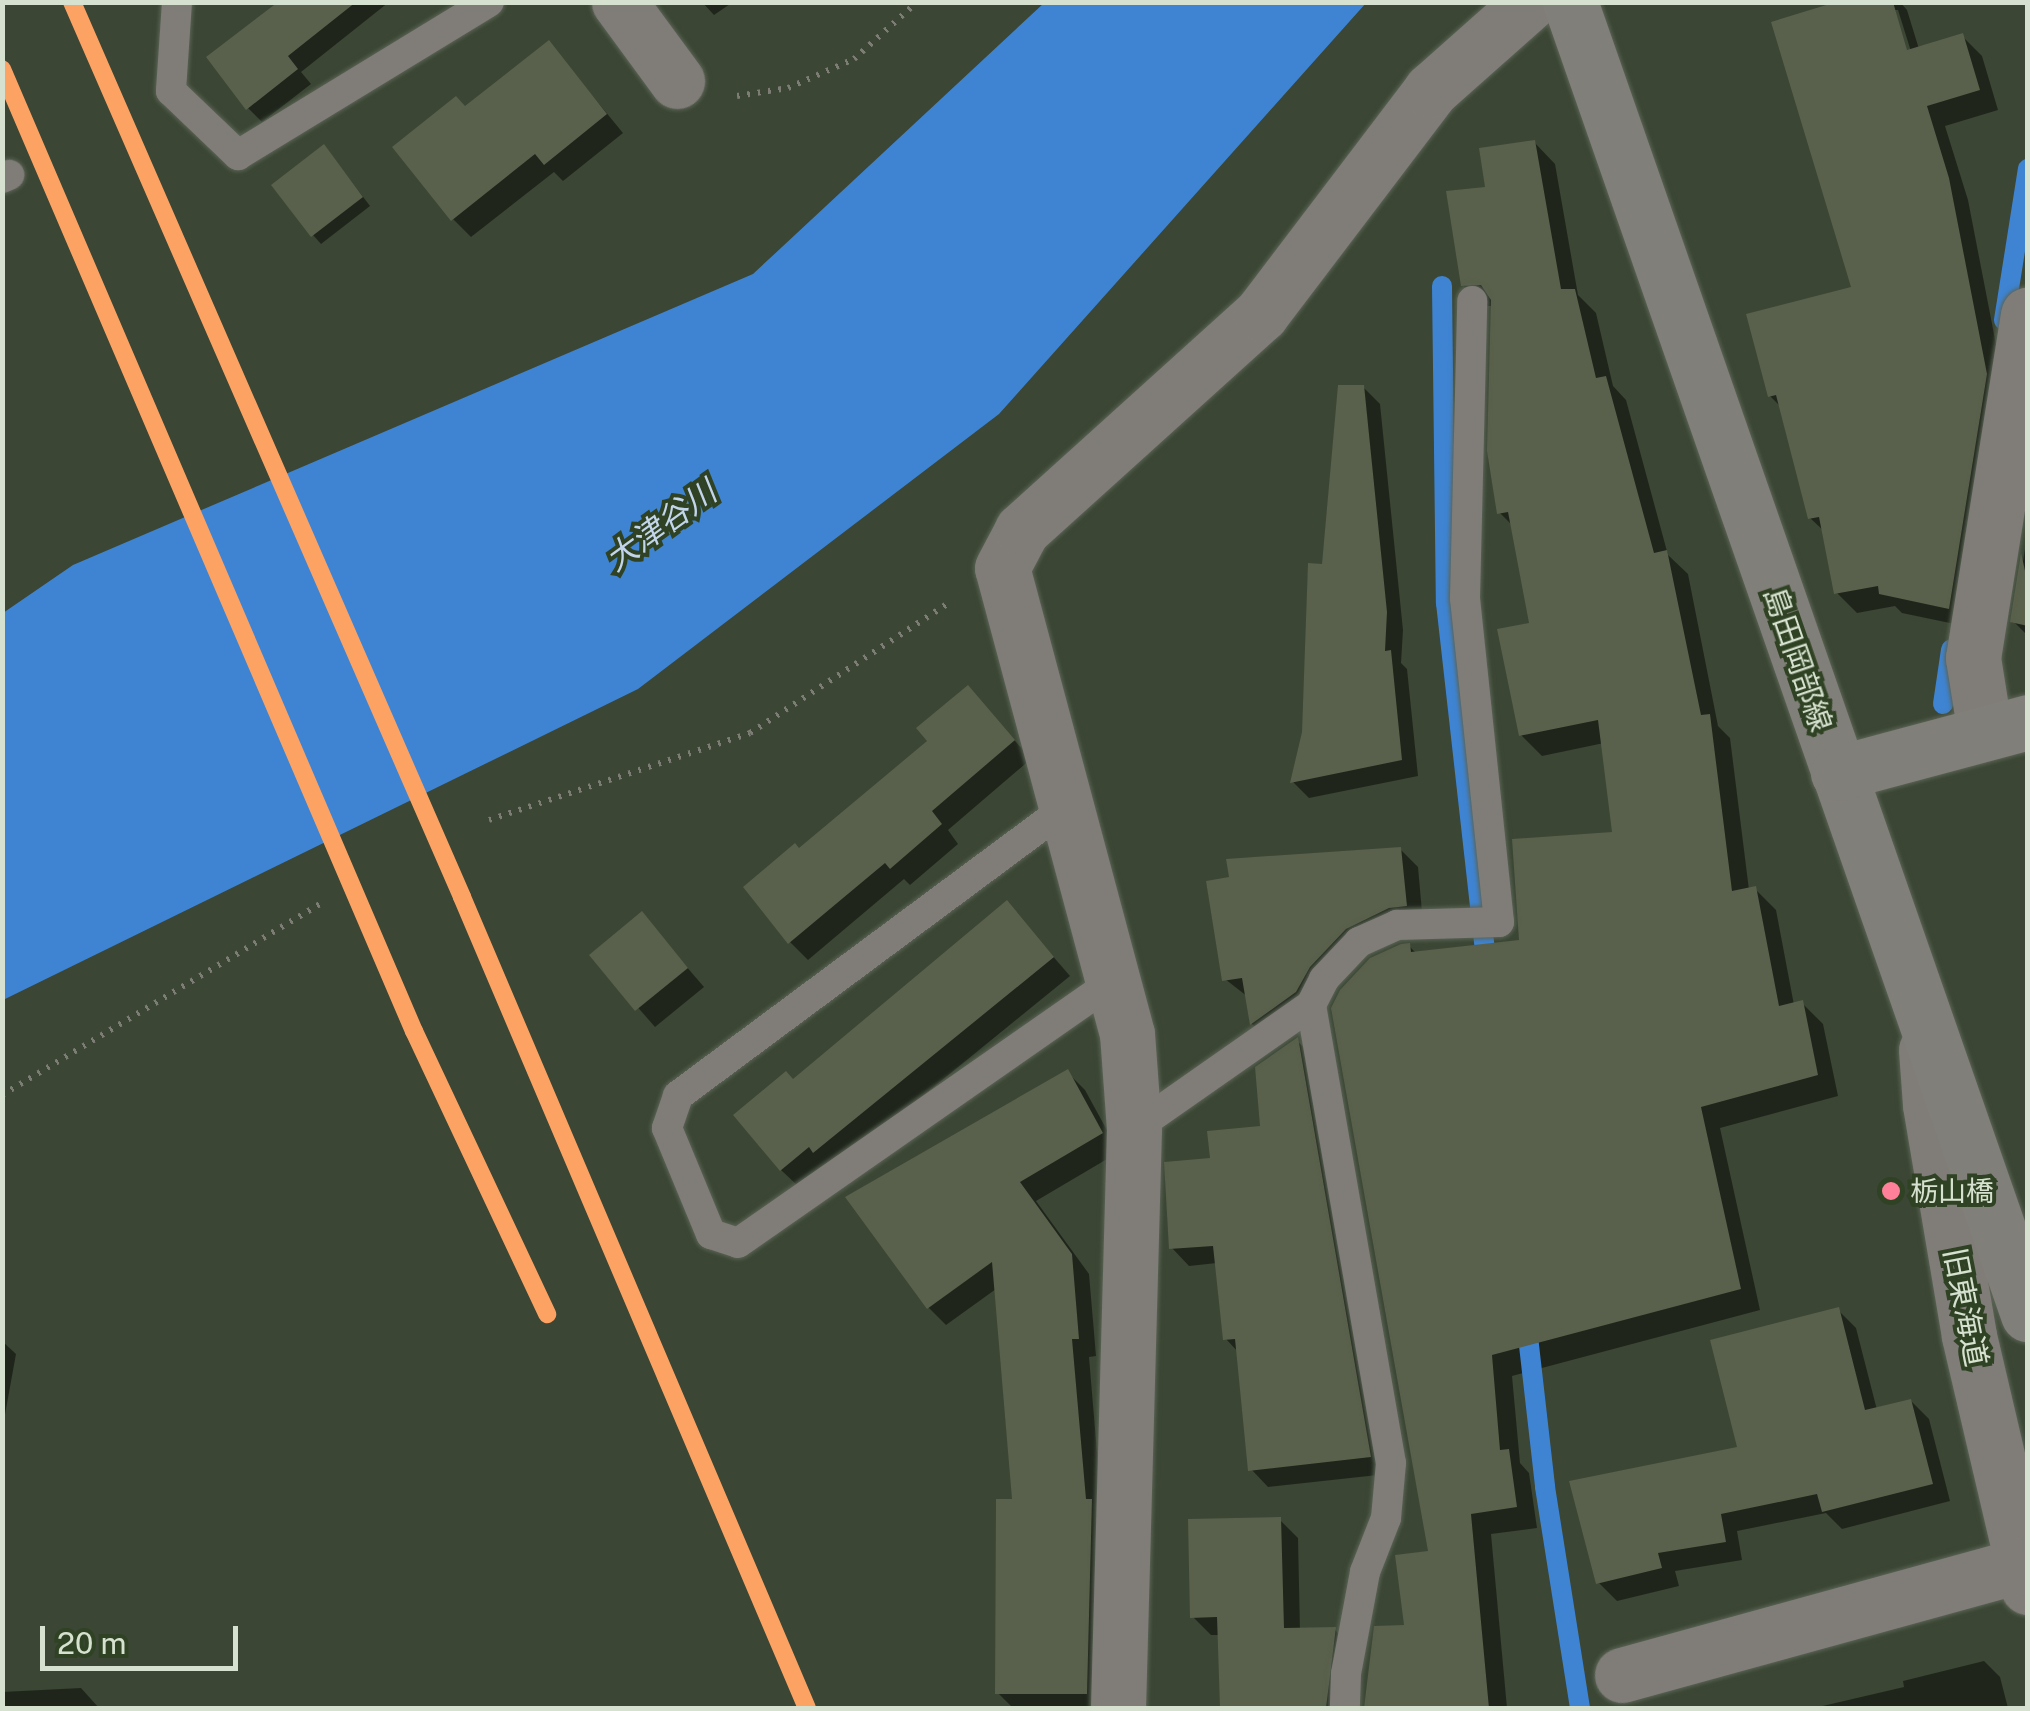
<!DOCTYPE html>
<html>
<head>
<meta charset="utf-8">
<style>
  body { margin:0 }
  #map { position:relative; width:2030px; height:1711px; overflow:hidden; background:#3b4634; font-family:"Public Sans","Noto Sans JP",sans-serif }
  div>[style] { position:absolute }
  .water>* { inset:0; background:#3e84d3 }
  .shadow>* { inset:0; background:#0007 }
  .stream>* { height:20px; margin:-10px; padding:0 10px; transform-origin:10px; border-radius:10px; background:#3e84d3 }
  .building>* { inset:0; background:#59604b }
  .path>* { height:6px; margin-top:-3px; transform-origin:0; background:repeating-linear-gradient(90deg,#7c7d75 0 2.5px,transparent 0 10.5px) }
  .roads { filter:drop-shadow(0 0 2px #5b6455) drop-shadow(0 0 2px #5b6455) }
  .lane>* { height:30px; margin:-15px; padding:0 15px; transform-origin:15px; border-radius:15px; background:#807d79 }
  .street>* { height:55px; margin:-27.5px; padding:0 27.5px; transform-origin:27.5px; border-radius:27.5px; background:#807d79 }
  .secondary>* { height:55px; margin:-27.5px; padding:0 27.5px; transform-origin:27.5px; border-radius:27.5px; background:#817f79 }
  .rail-1>* { height:18px; margin:-9px; padding:0 9px; transform-origin:9px; border-radius:9px; background:#fca364 }
  .dots>* { width:28px; height:28px; translate:-50% -50%; box-sizing:border-box; border:5px solid #2f4223; border-radius:50% }
  span { translate:-50% -50%; white-space:nowrap; text-align:center; line-height:1.15; -webkit-text-stroke:8px #2f4223; paint-order:stroke }
  .bus-label { font-size:28px; color:#d6e2cf }
  .left { translate:0 -50%; text-align:left }
  .street-label { font-size:30px; color:#d6e2cf }
  .water-label { font-size:32px; color:#c3d5eb; font-style:italic }
  .frame { position:absolute; inset:0; border:5px solid #d6e2cf; pointer-events:none }
  .scale { position:absolute; left:40px; top:1626px; width:198px; height:45px; box-sizing:border-box; border:5px solid #d6e2cf; border-top:0; padding-left:12px; font-size:30px; line-height:35px; white-space:nowrap; color:#d6e2cf; -webkit-text-stroke:8px #2f4223; paint-order:stroke }
</style>
</head>
<body>
<div id="map">
  <div class="water">
    <i style="clip-path:polygon(1044px 3px,1366px 3px,999px 414px,638px 689px,3px 1000px,3px 613px,73px 565px,753px 274px)"></i>
  </div>
  <div class="shadow">
    <i style="clip-path:polygon(282px 2px,389px 2px,301px 72px,311px 84px,262px 122px,248px 108px)"></i>
    <i style="clip-path:polygon(702px 2px,733px 2px,714px 15px)"></i>
    <i style="clip-path:polygon(evenodd,1844px 2px,1900px 2px,1907px 10px,1919px 49px,1962px 36px,1982px 56px,1998px 110px,1945px 126px,1968px 200px,2006px 396px,1969px 627px,1902px 613px,1895px 606px,1857px 613px,1837px 593px,1825px 532px,1810px 518px,1781px 407px,1770px 396px,1854px 289px,1844px 2px,1892px 10px,1898px 10px,1914px 61px,1909px 63px,1892px 10px)"></i>
    <i style="clip-path:polygon(549px 43px,623px 133px,563px 181px,554px 172px,471px 237px,453px 219px,466px 108px)"></i>
    <i style="clip-path:polygon(1534px 142px,1555px 164px,1578px 295px,1596px 313px,1613px 386px,1626px 400px,1668px 555px,1688px 574px,1718px 726px,1730px 738px,1749px 890px,1755px 889px,1776px 910px,1794px 1005px,1802px 1003px,1823px 1024px,1838px 1096px,1720px 1128px,1760px 1310px,1512px 1376px,1520px 1463px,1529px 1473px,1537px 1528px,1491px 1534px,1507px 1708px,1383px 1708px,1367px 1692px,1407px 1628px,1431px 1554px,1409px 946px,1417px 954px,1521px 942px,1615px 834px,1604px 743px,1542px 756px,1521px 735px,1532px 625px,1514px 527px,1500px 513px,1493px 306px,1485px 306px,1463px 285px,1488px 189px)"></i>
    <i style="clip-path:polygon(332px 156px,370px 206px,321px 244px,313px 235px)"></i>
    <i style="clip-path:polygon(1363px 387px,1380px 404px,1403px 630px,1401px 663px,1407px 669px,1418px 776px,1309px 798px,1293px 782px,1304px 733px,1324px 566px)"></i>
    <i style="clip-path:polygon(2028px 531px,2028px 636px,2013px 621px)"></i>
    <i style="clip-path:polygon(968px 688px,1031px 759px,948px 830px,958px 844px,910px 885px,904px 879px,808px 960px,790px 942px,800px 851px,931px 742px)"></i>
    <i style="clip-path:polygon(1400px 849px,1418px 867px,1423px 923px,1364px 946px,1270px 1041px,1252px 1024px,1248px 997px,1225px 979px)"></i>
    <i style="clip-path:polygon(1007px 903px,1070px 976px,833px 1169px,799px 1187px,781px 1170px,793px 1082px)"></i>
    <i style="clip-path:polygon(642px 915px,704px 987px,655px 1027px,592px 955px)"></i>
    <i style="clip-path:polygon(1297px 1041px,1314px 1057px,1387px 1474px,1268px 1487px,1251px 1469px,1239px 1353px,1226px 1339px,1217px 1263px,1189px 1266px,1172px 1248px,1213px 1160px,1263px 1128px)"></i>
    <i style="clip-path:polygon(1067px 1072px,1085px 1090px,1119px 1152px,1036px 1201px,1089px 1274px,1096px 1356px,1089px 1357px,1102px 1512px,1104px 1708px,1013px 1708px,998px 1693px,1015px 1501px,996px 1289px,946px 1325px,928px 1307px)"></i>
    <i style="clip-path:polygon(1838px 1310px,1856px 1328px,1877px 1410px,1911px 1401px,1929px 1419px,1950px 1501px,1842px 1529px,1826px 1513px,1737px 1531px,1742px 1560px,1675px 1571px,1679px 1586px,1617px 1601px,1599px 1583px,1740px 1449px)"></i>
    <i style="clip-path:polygon(2px 1341px,16px 1354px,2px 1431px)"></i>
    <i style="clip-path:polygon(1280px 1520px,1298px 1538px,1300px 1631px,1335px 1630px,1352px 1648px,1344px 1708px,1221px 1708px,1220px 1635px,1211px 1635px,1193px 1617px)"></i>
    <i style="clip-path:polygon(1984px 1661px,2000px 1677px,2008px 1708px,1814px 1708px,1904px 1687px,1903px 1681px)"></i>
    <i style="clip-path:polygon(81px 1688px,99px 1708px,2px 1708px,2px 1692px)"></i>
  </div>
  <div class="stream">
    <i style="left:1442px;top:286px;width:317px;rotate:89.3deg"></i>
    <i style="left:1446px;top:603px;width:366px;rotate:83.6deg"></i>
    <i style="left:2004px;top:320px;width:153px;rotate:-81deg"></i>
    <i style="left:1943px;top:704px;width:55px;rotate:-81.6deg"></i>
    <i style="left:1526px;top:1319px;width:169px;rotate:83.5deg"></i>
    <i style="left:1545px;top:1487px;width:224px;rotate:81deg"></i>
  </div>
  <div class="building">
    <i style="clip-path:polygon(278px 2px,356px 2px,288px 56px,298px 69px,246px 110px,206px 57px)"></i>
    <i style="clip-path:polygon(1836px 2px,1893px 2px,1907px 50px,1963px 33px,1980px 90px,1927px 106px,1949px 178px,1987px 374px,1949px 609px,1879px 594px,1878px 586px,1834px 594px,1819px 517px,1808px 519px,1776px 395px,1768px 397px,1746px 314px,1851px 287px,1771px 22px)"></i>
    <i style="clip-path:polygon(549px 40px,607px 114px,544px 165px,535px 154px,451px 221px,392px 147px,456px 96px,465px 106px)"></i>
    <i style="clip-path:polygon(1535px 140px,1561px 289px,1575px 289px,1596px 378px,1606px 376px,1654px 553px,1667px 550px,1701px 715px,1710px 714px,1732px 891px,1756px 886px,1779px 1006px,1803px 1000px,1818px 1075px,1701px 1107px,1741px 1289px,1492px 1355px,1500px 1450px,1509px 1449px,1517px 1507px,1471px 1514px,1489px 1708px,1364px 1708px,1374px 1626px,1404px 1625px,1395px 1555px,1428px 1551px,1331px 1008px,1340px 990px,1370px 958px,1401px 944px,1410px 943px,1411px 952px,1519px 940px,1512px 839px,1612px 832px,1598px 720px,1519px 736px,1497px 629px,1529px 623px,1508px 512px,1497px 514px,1487px 451px,1491px 300px,1481px 285px,1461px 286px,1446px 191px,1485px 187px,1479px 148px)"></i>
    <i style="clip-path:polygon(324px 144px,363px 197px,311px 237px,271px 185px)"></i>
    <i style="clip-path:polygon(1338px 385px,1364px 385px,1387px 612px,1385px 651px,1391px 650px,1402px 760px,1290px 783px,1302px 732px,1308px 563px,1322px 564px)"></i>
    <i style="clip-path:polygon(2021px 553px,2028px 584px,2028px 626px,2010px 622px)"></i>
    <i style="clip-path:polygon(968px 685px,1015px 740px,932px 811px,942px 824px,890px 869px,885px 863px,788px 944px,743px 887px,795px 843px,799px 848px,927px 741px,916px 728px)"></i>
    <i style="clip-path:polygon(1401px 847px,1407px 906px,1389px 908px,1346px 929px,1310px 967px,1296px 992px,1250px 1025px,1242px 978px,1222px 981px,1206px 881px,1229px 877px,1226px 859px)"></i>
    <i style="clip-path:polygon(1007px 900px,1054px 957px,813px 1153px,809px 1147px,780px 1171px,733px 1115px,786px 1071px,793px 1079px)"></i>
    <i style="clip-path:polygon(642px 911px,688px 968px,635px 1011px,589px 955px)"></i>
    <i style="clip-path:polygon(1298px 1037px,1371px 1457px,1248px 1471px,1235px 1339px,1223px 1340px,1213px 1246px,1169px 1249px,1164px 1162px,1210px 1158px,1207px 1131px,1260px 1126px,1255px 1067px)"></i>
    <i style="clip-path:polygon(1068px 1069px,1103px 1133px,1020px 1182px,1072px 1254px,1079px 1339px,1072px 1339px,1086px 1499px,1092px 1499px,1087px 1694px,995px 1694px,996px 1499px,1012px 1499px,992px 1262px,927px 1309px,845px 1197px)"></i>
    <i style="clip-path:polygon(1839px 1307px,1865px 1410px,1911px 1399px,1933px 1484px,1822px 1512px,1817px 1494px,1721px 1514px,1726px 1542px,1658px 1553px,1662px 1568px,1596px 1584px,1569px 1481px,1737px 1447px,1710px 1340px)"></i>
    <i style="clip-path:polygon(1281px 1517px,1284px 1628px,1336px 1627px,1326px 1708px,1220px 1708px,1217px 1617px,1190px 1618px,1188px 1519px)"></i>
  </div>
  <div class="path">
    <i style="left:737px;top:96px;width:52px;rotate:-8.9deg"></i>
    <i style="left:788px;top:88px;width:72px;rotate:-23.7deg"></i>
    <i style="left:854px;top:59px;width:85px;rotate:-42.1deg"></i>
    <i style="left:489px;top:820px;width:275px;rotate:-18.4deg"></i>
    <i style="left:750px;top:733px;width:239px;rotate:-33.2deg"></i>
    <i style="left:2px;top:1095px;width:377px;rotate:-31deg"></i>
  </div>
  <div class="roads">
    <div class="lane">
      <i style="left:177px;top:2px;width:89px;rotate:93.9deg"></i>
      <i style="left:171px;top:91px;width:93px;rotate:43.7deg"></i>
      <i style="left:238px;top:155px;width:294px;rotate:-31.4deg"></i>
      <i style="left:2px;top:178px;width:8px;rotate:-23deg"></i>
      <i style="left:1068px;top:806px;width:486px;rotate:143.4deg"></i>
      <i style="left:678px;top:1096px;width:34px;rotate:109deg"></i>
      <i style="left:667px;top:1128px;width:115px;rotate:67.5deg"></i>
      <i style="left:711px;top:1234px;width:28px;rotate:18deg"></i>
      <i style="left:738px;top:1243px;width:458px;rotate:-34.9deg"></i>
      <i style="left:1311px;top:1005px;width:465px;rotate:80.1deg"></i>
      <i style="left:1391px;top:1463px;width:55px;rotate:95.2deg"></i>
      <i style="left:1386px;top:1518px;width:58px;rotate:111.3deg"></i>
      <i style="left:1365px;top:1572px;width:104px;rotate:100.6deg"></i>
      <i style="left:1346px;top:1674px;width:34px;rotate:92deg"></i>
      <i style="left:1134px;top:1129px;width:216px;rotate:-35deg"></i>
      <i style="left:1311px;top:1005px;width:29px;rotate:-63deg"></i>
      <i style="left:1324px;top:979px;width:51px;rotate:-46.6deg"></i>
      <i style="left:1359px;top:942px;width:42px;rotate:-24.1deg"></i>
      <i style="left:1397px;top:925px;width:102px;rotate:-1.7deg"></i>
      <i style="left:1499px;top:922px;width:326px;rotate:-96deg"></i>
      <i style="left:1465px;top:598px;width:297px;rotate:-88.6deg"></i>
    </div>
    <div class="street">
      <i style="left:619px;top:2px;width:98px;rotate:53.7deg"></i>
      <i style="left:1985px;top:733px;width:76px;rotate:-99.1deg"></i>
      <i style="left:1973px;top:658px;width:348px;rotate:-80.9deg"></i>
      <i style="left:1926px;top:1050px;width:55px;rotate:85.8deg"></i>
      <i style="left:1930px;top:1105px;width:234px;rotate:80.4deg"></i>
      <i style="left:1969px;top:1336px;width:258px;rotate:76.8deg"></i>
      <i style="left:1622px;top:1675px;width:415px;rotate:-15.4deg"></i>
      <i style="left:1118px;top:1708px;width:579px;rotate:-88.42deg"></i>
      <i style="left:1134px;top:1129px;width:95px;rotate:-94.2deg"></i>
      <i style="left:1127px;top:1034px;width:482px;rotate:-105deg"></i>
      <i style="left:1002px;top:568px;width:43px;rotate:-62.2deg"></i>
      <i style="left:1022px;top:530px;width:322px;rotate:-42.1deg"></i>
      <i style="left:1261px;top:314px;width:281px;rotate:-52.8deg"></i>
      <i style="left:1431px;top:90px;width:132px;rotate:-41.6deg"></i>
    </div>
    <div class="secondary">
      <i style="left:1570px;top:2px;width:1390px;rotate:70.76deg"></i>
      <i style="left:1838px;top:773px;width:197px;rotate:-15deg"></i>
    </div>
  </div>
  <div class="rail-1">
    <i style="left:72px;top:2px;width:976px;rotate:66.45deg"></i>
    <i style="left:462px;top:897px;width:881px;rotate:66.96deg"></i>
    <i style="left:2px;top:69px;width:1047px;rotate:66.82deg"></i>
    <i style="left:414px;top:1031px;width:313px;rotate:64.8deg"></i>
  </div>
  <div class="dots">
    <i style="left:1891px;top:1191px;background:#ff8098"></i>
  </div>
  <div class="bus-label">
    <span class="left" style="left:1910px;top:1191px">栃山橋</span>
  </div>
  <div class="street-label">
    <span style="left:1798px;top:659px;rotate:71deg">島田岡部線</span>
    <span style="left:1966px;top:1307px;rotate:79deg">旧東海道</span>
  </div>
  <div class="water-label">
    <span style="left:661px;top:526px;rotate:-36deg">大津谷川</span>
  </div>
  <div class="frame"></div>
  <div class="scale">20 m</div>
</div>
</body>
</html>
